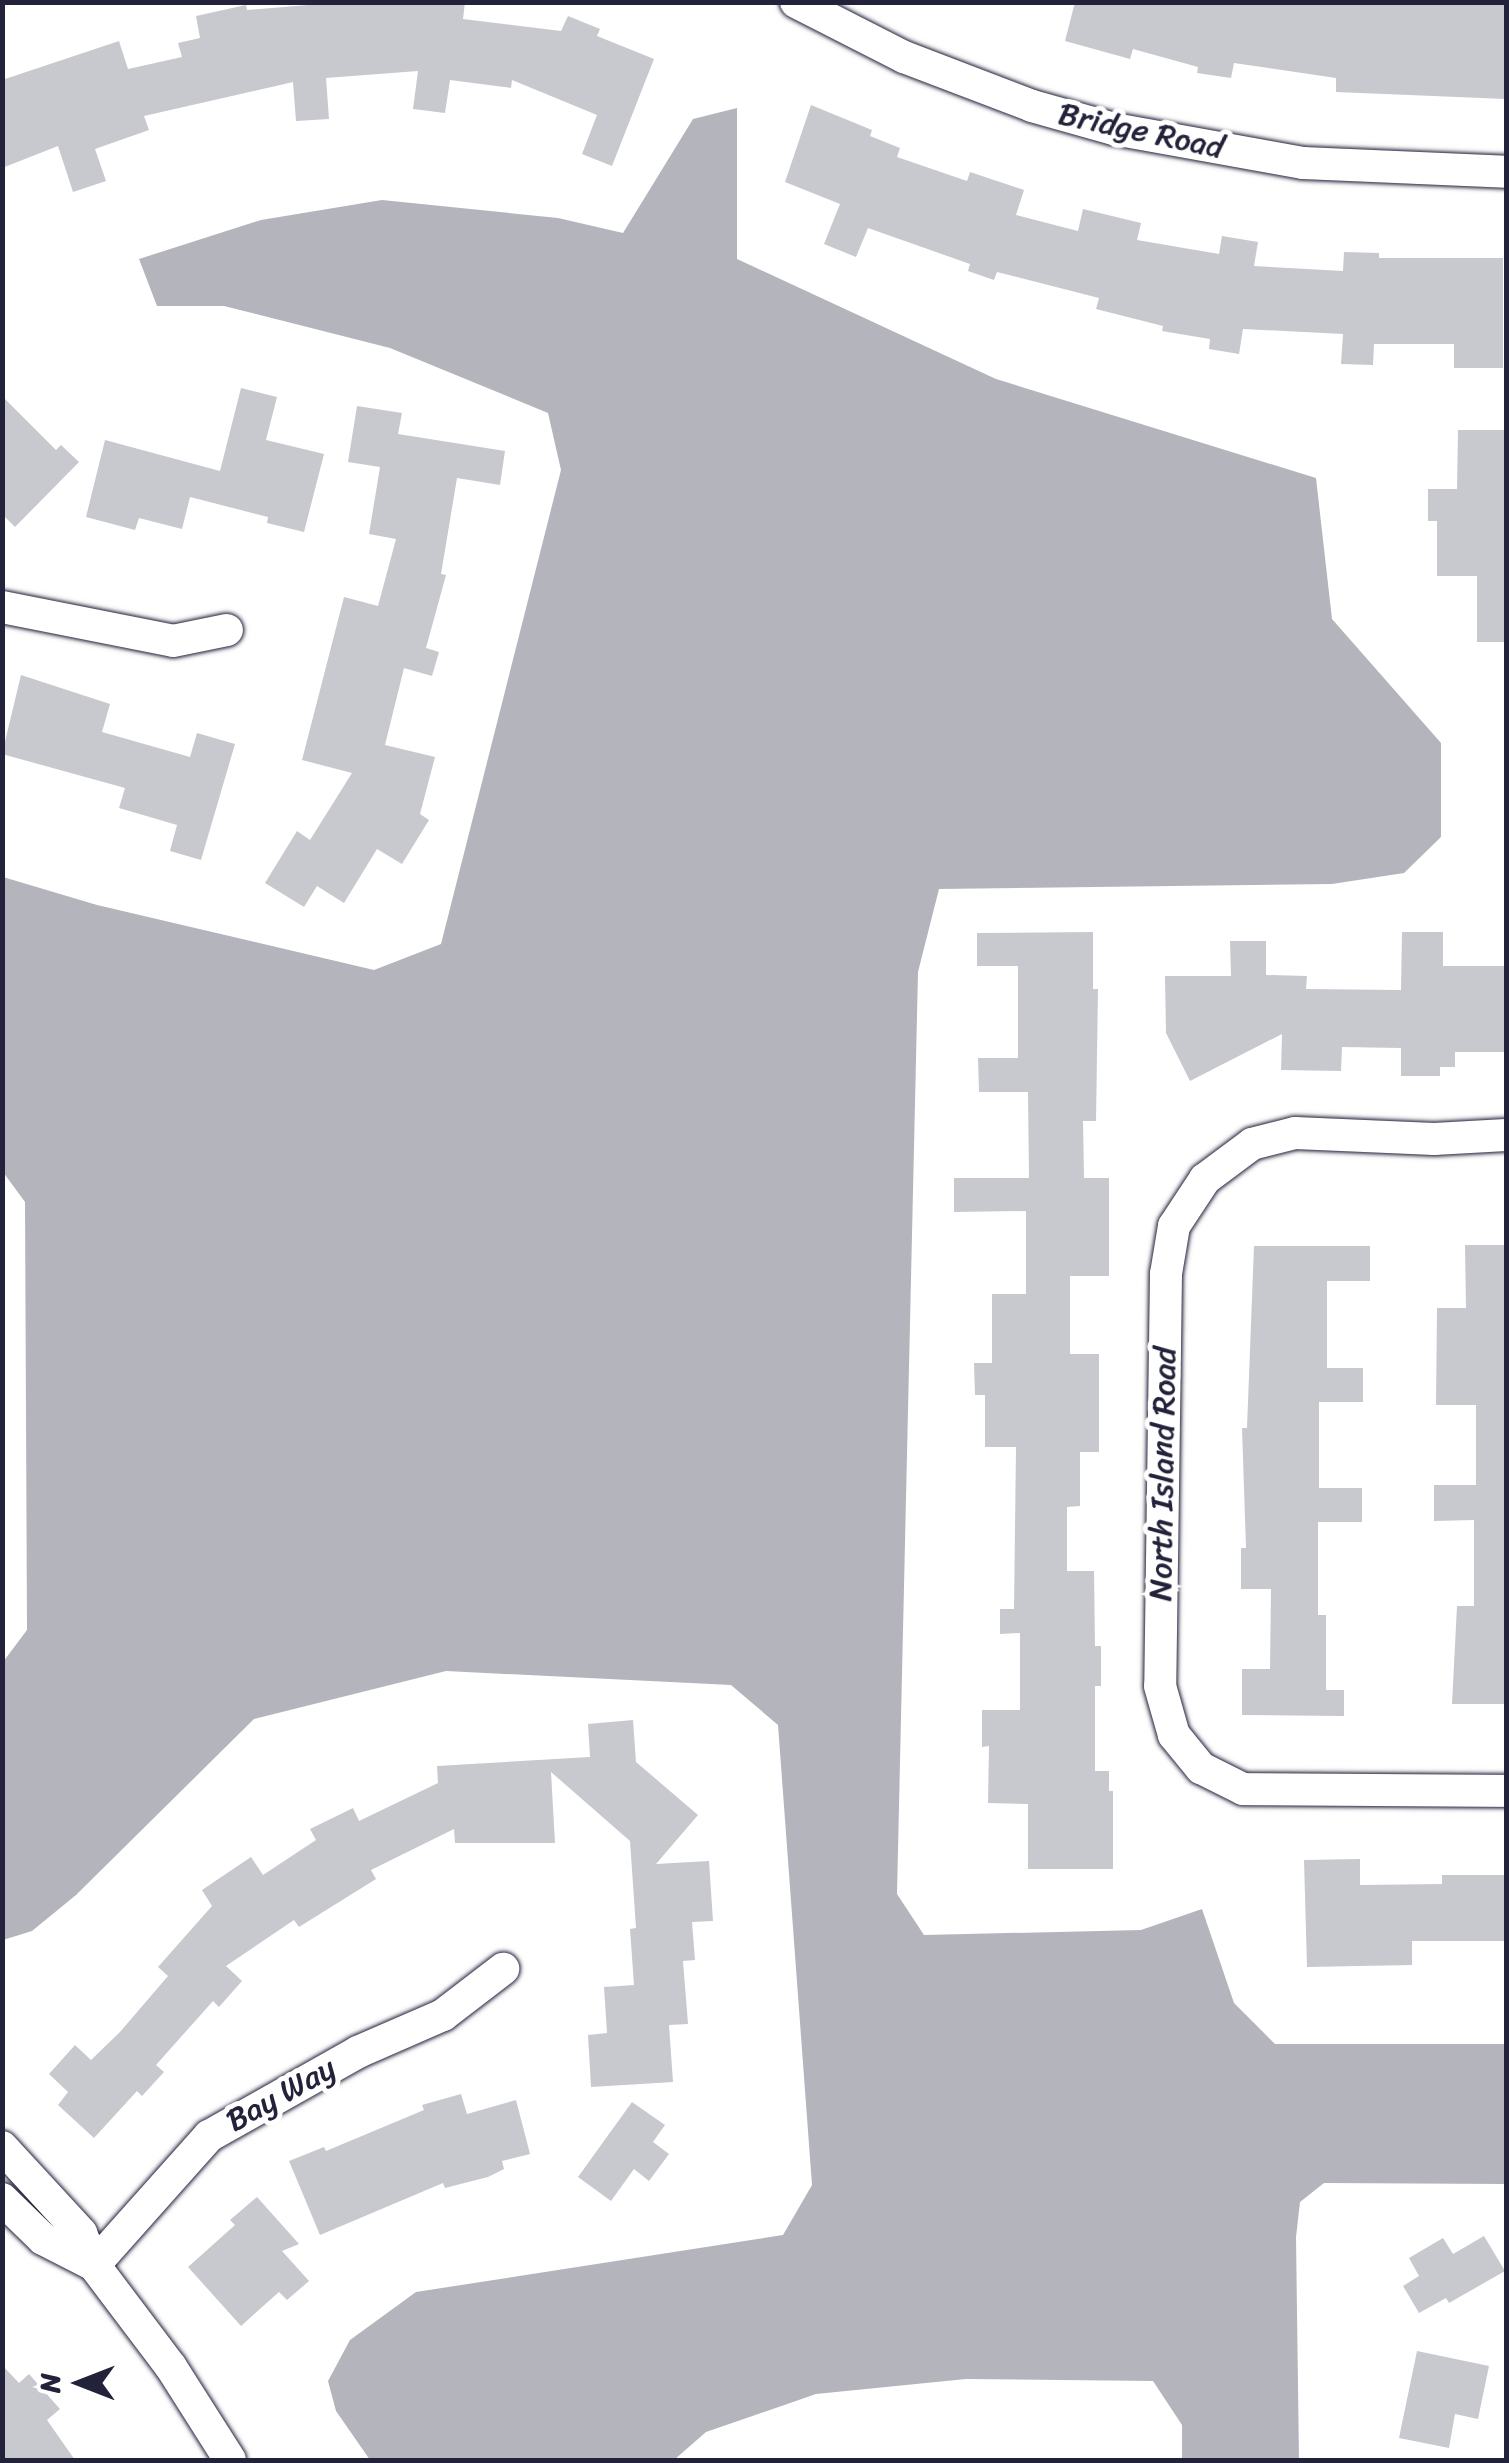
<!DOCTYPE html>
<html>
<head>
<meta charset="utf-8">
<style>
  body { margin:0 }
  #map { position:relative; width:1509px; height:2463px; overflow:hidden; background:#fff; font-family:Sriracha,sans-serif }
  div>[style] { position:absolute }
  .water>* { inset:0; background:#b4b4bc }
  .building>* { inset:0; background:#c8c8cf }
  .roads { filter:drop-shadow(0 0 2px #22223b) drop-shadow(0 0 2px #22223b) }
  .minor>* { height:32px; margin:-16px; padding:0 16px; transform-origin:16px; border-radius:16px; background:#fff }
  span { translate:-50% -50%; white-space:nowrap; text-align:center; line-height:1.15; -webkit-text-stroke:10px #fff; paint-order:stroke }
  .street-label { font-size:32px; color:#22223b }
  .frame { position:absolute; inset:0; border:5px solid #22223b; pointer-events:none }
  .north { position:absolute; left:30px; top:2333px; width:100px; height:100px; -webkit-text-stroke:8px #fff; paint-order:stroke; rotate:270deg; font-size:28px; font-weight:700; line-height:40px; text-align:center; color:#22223b }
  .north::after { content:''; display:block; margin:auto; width:35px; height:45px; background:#22223b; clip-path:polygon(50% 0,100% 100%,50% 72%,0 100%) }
</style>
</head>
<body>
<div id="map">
  <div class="water">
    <i style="clip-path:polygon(737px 108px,737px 259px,996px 379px,1316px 478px,1332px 619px,1441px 743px,1441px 837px,1404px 873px,1332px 884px,939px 889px,918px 972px,897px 1894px,924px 1935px,1141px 1930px,1202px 1909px,1234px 2003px,1275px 2044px,1506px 2044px,1506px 2184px,1324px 2183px,1300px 2202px,1296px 2237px,1299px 2460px,1182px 2460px,1182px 2425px,1153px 2381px,966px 2379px,816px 2394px,706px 2432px,674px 2460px,370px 2460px,336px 2411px,328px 2381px,350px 2340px,416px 2292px,783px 2235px,812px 2185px,778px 1725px,731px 1685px,446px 1671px,254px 1719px,76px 1895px,32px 1931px,3px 1940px,3px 1662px,27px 1630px,25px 1202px,3px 1172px,3px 877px,97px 905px,374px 970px,441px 944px,561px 470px,548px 413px,390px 348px,224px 306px,157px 306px,139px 259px,261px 220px,382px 200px,558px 218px,623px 233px,693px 119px)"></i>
  </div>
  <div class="building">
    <i style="clip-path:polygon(344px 2px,465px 2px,463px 19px,561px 31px,568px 16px,600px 29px,597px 36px,654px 59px,612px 166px,582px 154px,597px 115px,512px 80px,511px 88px,450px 80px,445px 113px,413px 109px,418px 71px,326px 78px,329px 119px,296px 121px,293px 82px,144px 116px,149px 130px,95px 149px,106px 181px,73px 192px,58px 146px,2px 168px,2px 80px,119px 41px,128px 69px,182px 57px,178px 43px,200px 38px,196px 16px,246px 5px,247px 10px)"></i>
    <i style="clip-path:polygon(1075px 2px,1506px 2px,1506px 99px,1336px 92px,1336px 78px,1234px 63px,1231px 78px,1197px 73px,1198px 67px,1133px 49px,1130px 59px,1065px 41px)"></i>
    <i style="clip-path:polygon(811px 105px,872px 130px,870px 136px,900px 148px,897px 157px,967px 181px,970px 172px,1024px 190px,1016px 215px,1078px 231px,1083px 209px,1141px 223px,1137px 240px,1219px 254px,1222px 236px,1258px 242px,1254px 266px,1343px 271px,1344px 252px,1379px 253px,1379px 258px,1503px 258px,1503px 368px,1454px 368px,1454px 344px,1374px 344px,1373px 365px,1341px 364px,1343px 334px,1243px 329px,1239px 354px,1209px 349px,1210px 339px,1162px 331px,1163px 326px,1096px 309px,1099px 298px,997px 272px,994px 280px,968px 271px,970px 264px,868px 228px,856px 257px,824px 244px,840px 204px,785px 182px)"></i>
    <i style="clip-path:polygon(241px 388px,277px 397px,266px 440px,324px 454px,304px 532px,267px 523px,268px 517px,190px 497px,182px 529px,139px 518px,135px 530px,86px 517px,105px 440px,220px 471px)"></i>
    <i style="clip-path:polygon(2px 396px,56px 450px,61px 445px,79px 462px,15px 527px,2px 514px)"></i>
    <i style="clip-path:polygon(357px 406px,402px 413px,398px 434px,505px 451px,500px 485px,457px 478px,441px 574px,446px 575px,426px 648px,439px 652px,432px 676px,404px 668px,385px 745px,435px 757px,420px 814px,429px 820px,402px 864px,377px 849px,344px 903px,317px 886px,304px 907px,265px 883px,297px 831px,310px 840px,352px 773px,302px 760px,344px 597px,378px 606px,396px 539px,369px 534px,380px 467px,348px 462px)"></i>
    <i style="clip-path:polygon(1458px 430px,1506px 430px,1506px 642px,1477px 642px,1477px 576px,1437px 576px,1437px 521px,1428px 521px,1428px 489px,1457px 489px)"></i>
    <i style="clip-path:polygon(21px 675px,110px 704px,102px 732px,190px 757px,197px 733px,235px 744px,201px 860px,170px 851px,177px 825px,119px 808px,125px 788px,2px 754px)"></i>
    <i style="clip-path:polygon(1093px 932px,1093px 989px,1098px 989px,1096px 1121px,1083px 1121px,1084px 1178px,1109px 1178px,1109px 1276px,1070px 1276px,1070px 1354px,1099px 1354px,1099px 1452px,1080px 1452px,1080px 1506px,1067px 1507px,1067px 1571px,1094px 1571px,1095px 1646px,1101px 1646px,1101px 1686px,1095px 1686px,1095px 1771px,1109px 1771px,1109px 1791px,1113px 1791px,1113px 1869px,1028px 1869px,1028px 1804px,988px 1803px,989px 1746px,982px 1747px,982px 1710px,1020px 1710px,1020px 1633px,1000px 1634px,1000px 1609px,1014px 1609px,1016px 1447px,985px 1447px,985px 1395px,975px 1395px,974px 1363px,992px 1363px,992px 1294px,1026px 1294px,1026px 1211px,954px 1212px,954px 1178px,1029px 1178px,1028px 1092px,979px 1092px,978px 1058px,1018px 1058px,1018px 966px,977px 966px,977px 933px)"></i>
    <i style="clip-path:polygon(1402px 932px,1443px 932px,1443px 966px,1505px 966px,1505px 1052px,1455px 1052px,1455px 1067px,1440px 1067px,1440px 1076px,1401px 1076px,1401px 1048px,1342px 1047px,1341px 1071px,1281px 1070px,1282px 1034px,1190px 1081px,1166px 1033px,1165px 976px,1231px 976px,1230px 941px,1266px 941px,1266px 975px,1307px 976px,1306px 989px,1401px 990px)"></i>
    <i style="clip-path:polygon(1465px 1245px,1506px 1245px,1506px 1704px,1452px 1704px,1457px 1606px,1474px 1606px,1474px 1520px,1434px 1521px,1434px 1485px,1476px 1485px,1476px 1405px,1436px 1405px,1437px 1308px,1466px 1308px)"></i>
    <i style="clip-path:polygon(1254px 1246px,1370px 1246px,1370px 1281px,1327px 1281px,1327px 1368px,1363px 1368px,1363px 1402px,1319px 1402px,1319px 1488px,1362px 1488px,1362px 1522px,1318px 1522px,1318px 1615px,1326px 1615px,1326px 1690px,1344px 1690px,1344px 1716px,1242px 1715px,1242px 1669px,1270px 1669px,1271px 1589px,1241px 1589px,1241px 1548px,1246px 1548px,1242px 1428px,1247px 1428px)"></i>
    <i style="clip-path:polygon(633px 1720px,636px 1762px,698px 1815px,656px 1864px,709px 1861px,713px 1921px,692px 1922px,695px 1960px,683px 1961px,688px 2024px,669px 2025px,673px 2082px,591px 2087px,588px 2035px,607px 2033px,604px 1987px,634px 1985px,630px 1929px,636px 1928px,630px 1841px,551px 1772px,555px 1843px,455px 1843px,454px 1829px,371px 1870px,376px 1879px,299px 1927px,294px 1920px,226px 1966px,242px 1981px,219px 2007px,213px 2001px,156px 2065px,164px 2072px,142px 2096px,137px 2091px,94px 2138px,58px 2105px,68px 2092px,49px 2074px,75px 2045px,91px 2060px,120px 2032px,168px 1976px,158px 1967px,212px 1906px,202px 1890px,251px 1857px,263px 1875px,316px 1840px,310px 1829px,353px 1808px,359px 1821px,438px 1783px,437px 1766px,590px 1757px,588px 1724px)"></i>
    <i style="clip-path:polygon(1360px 1859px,1360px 1885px,1442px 1884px,1442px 1875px,1506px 1875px,1506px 1941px,1412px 1941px,1412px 1965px,1307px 1967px,1304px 1860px)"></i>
    <i style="clip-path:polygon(461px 2094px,467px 2114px,516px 2100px,530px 2154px,502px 2161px,504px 2169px,488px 2177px,445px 2188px,443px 2183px,320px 2235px,289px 2161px,324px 2147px,326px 2151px,424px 2110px,422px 2105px)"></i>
    <i style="clip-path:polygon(632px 2102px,665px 2125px,653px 2142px,669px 2154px,649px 2181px,634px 2169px,611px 2201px,578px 2177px)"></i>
    <i style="clip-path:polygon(257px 2197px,299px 2244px,282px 2251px,309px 2281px,287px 2300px,279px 2292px,241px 2326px,188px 2267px,235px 2225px,230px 2220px)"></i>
    <i style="clip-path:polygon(1484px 2236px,1505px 2271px,1449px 2303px,1446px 2298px,1419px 2313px,1403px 2286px,1419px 2276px,1409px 2258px,1443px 2238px,1453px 2254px)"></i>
    <i style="clip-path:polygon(1417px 2351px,1489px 2366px,1478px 2419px,1455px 2414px,1449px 2448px,1399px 2438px)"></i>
    <i style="clip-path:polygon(2px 2365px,19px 2383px,29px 2374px,60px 2409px,47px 2420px,75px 2460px,2px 2460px)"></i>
  </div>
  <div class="roads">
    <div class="minor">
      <i style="left:796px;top:2px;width:121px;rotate:27deg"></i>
      <i style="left:904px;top:57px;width:137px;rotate:20.9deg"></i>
      <i style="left:1032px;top:106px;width:85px;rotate:15.7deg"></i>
      <i style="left:1114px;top:129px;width:192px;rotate:10.2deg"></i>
      <i style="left:1303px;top:163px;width:203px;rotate:2.5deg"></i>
      <i style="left:2px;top:607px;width:174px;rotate:11.2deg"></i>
      <i style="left:173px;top:641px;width:55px;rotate:-11.5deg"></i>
      <i style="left:1506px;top:1135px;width:72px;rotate:176.8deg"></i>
      <i style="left:1434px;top:1139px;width:139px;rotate:-177.5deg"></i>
      <i style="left:1295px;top:1133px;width:44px;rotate:165.7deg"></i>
      <i style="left:1252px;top:1144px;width:59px;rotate:143.3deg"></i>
      <i style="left:1205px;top:1179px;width:56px;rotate:123.4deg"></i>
      <i style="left:1174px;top:1226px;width:49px;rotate:99.5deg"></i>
      <i style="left:1166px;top:1274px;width:412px;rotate:90.8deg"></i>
      <i style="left:1160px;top:1686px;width:51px;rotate:74.1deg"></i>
      <i style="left:1174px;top:1735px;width:43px;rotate:50.7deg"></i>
      <i style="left:1201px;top:1768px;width:47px;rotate:26.6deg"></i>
      <i style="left:1243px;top:1789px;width:263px;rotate:0.4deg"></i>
      <i style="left:2px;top:2147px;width:117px;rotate:47.4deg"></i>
      <i style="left:81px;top:2233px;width:35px;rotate:68deg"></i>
      <i style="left:94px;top:2265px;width:128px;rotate:53deg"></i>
      <i style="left:171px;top:2367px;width:110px;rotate:57.6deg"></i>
      <i style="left:2px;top:2199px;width:57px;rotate:44.3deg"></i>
      <i style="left:43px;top:2239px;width:57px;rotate:27deg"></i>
      <i style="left:94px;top:2265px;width:173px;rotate:-48.3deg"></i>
      <i style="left:209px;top:2136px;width:171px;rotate:-29.4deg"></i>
      <i style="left:358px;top:2052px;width:93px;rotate:-23.5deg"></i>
      <i style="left:443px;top:2015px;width:76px;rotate:-37.5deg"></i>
    </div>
  </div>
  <div class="street-label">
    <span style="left:1141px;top:131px;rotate:12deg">Bridge Road</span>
    <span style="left:1163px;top:1474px;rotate:-89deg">North Island Road</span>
    <span style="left:281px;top:2095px;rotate:-29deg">Bay Way</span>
  </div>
  <div class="frame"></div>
  <div class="north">N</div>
</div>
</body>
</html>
